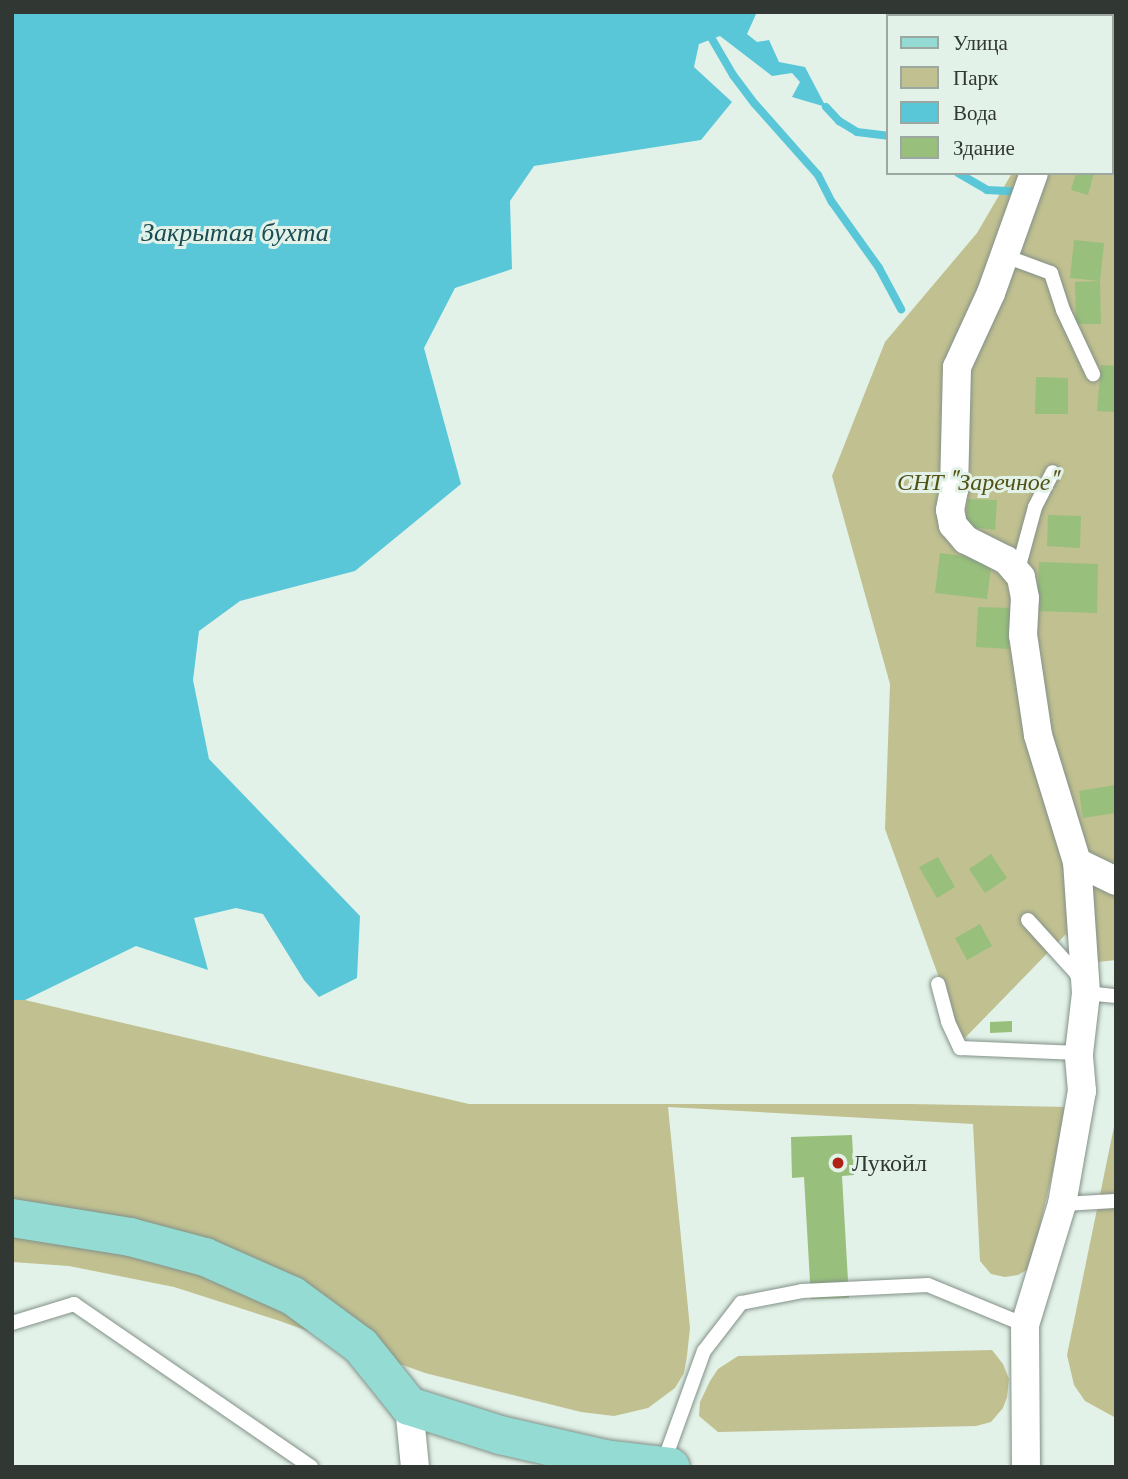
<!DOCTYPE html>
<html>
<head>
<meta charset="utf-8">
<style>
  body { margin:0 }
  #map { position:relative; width:1128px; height:1479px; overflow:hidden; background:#e2f2e8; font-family:"Libre Baskerville",serif }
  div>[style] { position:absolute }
  .green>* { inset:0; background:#c1c090 }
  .water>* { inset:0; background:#5ac7d9 }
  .stream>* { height:8px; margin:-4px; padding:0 4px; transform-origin:4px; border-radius:4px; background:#5ac7d9 }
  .building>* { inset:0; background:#98bf7b }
  .roads { filter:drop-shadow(0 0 2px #839188) drop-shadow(0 0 2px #839188) }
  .lane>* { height:14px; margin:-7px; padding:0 7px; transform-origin:7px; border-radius:7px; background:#fff }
  .street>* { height:28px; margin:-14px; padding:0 14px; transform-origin:14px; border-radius:14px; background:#fff }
  .primary>* { height:38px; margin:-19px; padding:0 19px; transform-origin:19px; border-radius:19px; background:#94dcd3 }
  .dots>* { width:19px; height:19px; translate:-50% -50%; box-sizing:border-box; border:4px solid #e2f2e8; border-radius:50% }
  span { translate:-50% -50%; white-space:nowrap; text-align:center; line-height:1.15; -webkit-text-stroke:6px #e2f2e8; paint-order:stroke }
  .park-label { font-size:24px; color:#545115; font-style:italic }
  .poi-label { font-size:24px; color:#313733 }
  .left { translate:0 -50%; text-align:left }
  .water-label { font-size:26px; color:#1b4c53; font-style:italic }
  .frame { position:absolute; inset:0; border:14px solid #313733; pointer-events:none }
  .legend { position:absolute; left:886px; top:14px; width:228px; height:161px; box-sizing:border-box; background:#e2f2e8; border:2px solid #9ba7a0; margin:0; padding:9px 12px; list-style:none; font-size:21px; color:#313733 }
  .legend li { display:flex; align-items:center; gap:14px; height:35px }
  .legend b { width:35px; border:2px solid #9ba7a0 }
</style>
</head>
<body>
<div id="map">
  <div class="green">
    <i style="clip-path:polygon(1095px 12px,1116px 12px,1116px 960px,1080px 964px,1066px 934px,962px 1041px,885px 829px,890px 684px,832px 476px,885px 342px,977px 233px,1012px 173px,1112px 173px,1112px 16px,1093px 16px)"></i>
    <i style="clip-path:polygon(12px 1000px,25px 1000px,469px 1104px,911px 1104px,1068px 1107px,1030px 1268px,1018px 1275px,1005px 1277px,991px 1274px,980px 1261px,973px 1124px,668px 1107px,690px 1328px,687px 1356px,684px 1373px,675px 1388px,648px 1408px,614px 1416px,581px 1412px,425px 1373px,277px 1320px,174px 1287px,69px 1266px,12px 1262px)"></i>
    <i style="clip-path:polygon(1116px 1117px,1116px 1418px,1085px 1401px,1074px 1385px,1067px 1355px)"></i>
    <i style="clip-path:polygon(992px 1350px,1003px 1364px,1009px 1379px,1007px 1397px,1003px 1408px,991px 1422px,976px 1426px,718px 1432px,699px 1416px,700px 1402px,710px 1381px,718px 1369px,738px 1356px)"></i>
  </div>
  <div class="water">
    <i style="clip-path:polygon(12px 12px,757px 12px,747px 34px,757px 42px,769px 40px,779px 62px,805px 67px,826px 107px,792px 97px,800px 82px,792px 73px,772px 76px,720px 36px,699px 44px,694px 67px,732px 102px,701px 140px,534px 166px,510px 201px,512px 269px,455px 288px,424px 348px,461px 484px,355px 571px,240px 601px,199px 631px,193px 680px,209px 759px,360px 916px,357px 978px,319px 997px,304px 980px,263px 914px,236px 908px,194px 918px,208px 970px,136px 946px,25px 1000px,12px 1000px)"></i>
  </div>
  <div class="stream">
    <i style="left:712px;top:39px;width:42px;rotate:59.7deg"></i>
    <i style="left:733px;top:75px;width:36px;rotate:53deg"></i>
    <i style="left:755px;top:104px;width:95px;rotate:48.4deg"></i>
    <i style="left:818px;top:175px;width:30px;rotate:63deg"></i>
    <i style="left:832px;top:202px;width:81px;rotate:54.5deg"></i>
    <i style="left:879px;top:268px;width:47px;rotate:61.8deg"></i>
    <i style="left:826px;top:107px;width:19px;rotate:47deg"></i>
    <i style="left:839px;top:121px;width:21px;rotate:31deg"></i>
    <i style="left:857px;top:132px;width:31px;rotate:7deg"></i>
    <i style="left:958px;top:173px;width:34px;rotate:30deg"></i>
    <i style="left:987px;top:190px;width:34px;rotate:3deg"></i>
  </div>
  <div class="building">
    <i style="clip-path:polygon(1112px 114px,1116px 114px,1116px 141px,1112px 141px)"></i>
    <i style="clip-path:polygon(1076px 173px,1094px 173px,1088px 195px,1071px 190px)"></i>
    <i style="clip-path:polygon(1074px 240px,1104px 243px,1100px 281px,1070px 278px)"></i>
    <i style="clip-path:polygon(1100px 281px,1101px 324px,1076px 324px,1075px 282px)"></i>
    <i style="clip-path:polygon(1101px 365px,1116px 366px,1116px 412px,1097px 411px)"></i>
    <i style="clip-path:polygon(1036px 377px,1068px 378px,1068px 414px,1035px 414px)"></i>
    <i style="clip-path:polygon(968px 499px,997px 500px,995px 530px,965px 526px)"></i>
    <i style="clip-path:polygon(1048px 515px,1081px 516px,1080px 548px,1047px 546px)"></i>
    <i style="clip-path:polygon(940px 553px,992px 560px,987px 599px,935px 593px)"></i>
    <i style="clip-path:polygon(1039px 562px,1098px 564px,1097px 613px,1037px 611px)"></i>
    <i style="clip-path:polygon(978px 607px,1011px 608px,1009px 649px,976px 647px)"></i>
    <i style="clip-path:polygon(1115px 785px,1116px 813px,1083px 818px,1079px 791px)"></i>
    <i style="clip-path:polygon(991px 854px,1007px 878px,985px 893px,969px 869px)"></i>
    <i style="clip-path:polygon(938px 857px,955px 887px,937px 898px,919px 867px)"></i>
    <i style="clip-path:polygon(980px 924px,992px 946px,967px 960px,955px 938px)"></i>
    <i style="clip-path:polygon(1012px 1021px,1012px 1032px,990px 1033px,990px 1022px)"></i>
    <i style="clip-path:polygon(852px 1135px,854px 1175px,842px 1176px,849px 1298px,811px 1299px,804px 1177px,792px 1178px,791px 1137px)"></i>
  </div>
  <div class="roads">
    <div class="lane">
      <i style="left:1005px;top:256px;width:49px;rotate:20.3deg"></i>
      <i style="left:1051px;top:273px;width:39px;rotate:72deg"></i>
      <i style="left:1063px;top:310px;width:71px;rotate:64.9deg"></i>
      <i style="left:1020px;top:573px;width:7px;rotate:-98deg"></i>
      <i style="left:1019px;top:566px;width:61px;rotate:-74.8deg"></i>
      <i style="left:1035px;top:507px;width:39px;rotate:-63deg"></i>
      <i style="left:1028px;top:920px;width:72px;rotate:47.8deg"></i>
      <i style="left:1076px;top:973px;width:22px;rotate:63deg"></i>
      <i style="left:1086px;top:993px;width:30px;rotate:6deg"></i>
      <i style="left:938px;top:984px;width:39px;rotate:75deg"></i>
      <i style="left:948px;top:1022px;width:29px;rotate:65deg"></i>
      <i style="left:960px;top:1048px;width:119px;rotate:2.4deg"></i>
      <i style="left:1062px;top:1204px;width:54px;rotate:-3.2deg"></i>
      <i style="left:12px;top:1323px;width:65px;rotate:-17deg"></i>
      <i style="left:74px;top:1304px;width:288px;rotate:34.5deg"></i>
      <i style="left:663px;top:1464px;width:120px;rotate:-70.1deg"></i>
      <i style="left:704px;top:1351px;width:61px;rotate:-52.4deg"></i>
      <i style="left:741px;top:1303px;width:62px;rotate:-11.1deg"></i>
      <i style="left:802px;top:1291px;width:126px;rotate:-2.7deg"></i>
      <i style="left:928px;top:1285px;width:105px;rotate:22.4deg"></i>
    </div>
    <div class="street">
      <i style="left:1077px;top:862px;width:43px;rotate:26deg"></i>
      <i style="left:409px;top:1406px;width:61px;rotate:84.4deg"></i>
      <i style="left:1026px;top:1467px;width:142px;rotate:-90.4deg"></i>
      <i style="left:1025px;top:1325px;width:127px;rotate:-73deg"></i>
      <i style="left:1062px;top:1204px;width:115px;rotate:-80deg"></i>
      <i style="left:1082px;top:1091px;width:38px;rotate:-95deg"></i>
      <i style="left:1079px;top:1053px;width:60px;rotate:-83.3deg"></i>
      <i style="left:1086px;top:993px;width:131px;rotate:-93.9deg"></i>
      <i style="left:1077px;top:862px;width:133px;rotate:-107.1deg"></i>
      <i style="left:1038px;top:735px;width:101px;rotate:-98.5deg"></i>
      <i style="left:1023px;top:635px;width:37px;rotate:-87deg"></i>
      <i style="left:1025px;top:598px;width:21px;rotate:-101deg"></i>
      <i style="left:1021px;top:577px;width:23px;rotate:-131deg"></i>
      <i style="left:1006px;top:560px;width:45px;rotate:-153.4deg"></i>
      <i style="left:966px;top:540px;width:20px;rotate:-131deg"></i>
      <i style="left:953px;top:525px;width:15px;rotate:-101deg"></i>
      <i style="left:950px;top:510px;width:20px;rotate:-79deg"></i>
      <i style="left:954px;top:490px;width:123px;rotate:-88.6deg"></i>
      <i style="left:957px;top:367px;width:81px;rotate:-65.3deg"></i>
      <i style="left:991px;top:293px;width:127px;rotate:-70.3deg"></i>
    </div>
    <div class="primary">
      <i style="left:12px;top:1218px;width:120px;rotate:9.1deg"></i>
      <i style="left:130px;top:1237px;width:78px;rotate:14.9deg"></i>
      <i style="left:205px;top:1257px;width:96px;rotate:23.9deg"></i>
      <i style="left:293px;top:1296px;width:84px;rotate:36.3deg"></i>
      <i style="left:361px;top:1346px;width:77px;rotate:51.3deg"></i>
      <i style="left:409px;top:1406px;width:96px;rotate:17.7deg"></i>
      <i style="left:500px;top:1435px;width:108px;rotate:12.9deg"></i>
      <i style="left:605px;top:1459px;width:66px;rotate:6.9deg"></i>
    </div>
  </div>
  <div class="dots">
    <i style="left:838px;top:1163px;background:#b02116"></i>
  </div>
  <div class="park-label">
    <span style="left:978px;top:482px">СНТ "Заречное"</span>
  </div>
  <div class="poi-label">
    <span class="left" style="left:852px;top:1163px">Лукойл</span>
  </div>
  <div class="water-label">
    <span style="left:235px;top:233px">Закрытая бухта</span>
  </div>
  <div class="frame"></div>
  <ul class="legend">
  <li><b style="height:9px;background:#94dcd3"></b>Улица</li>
  <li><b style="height:19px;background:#c1c090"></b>Парк</li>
  <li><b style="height:19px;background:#5ac7d9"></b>Вода</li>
  <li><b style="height:19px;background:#98bf7b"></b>Здание</li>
  </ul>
</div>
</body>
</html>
